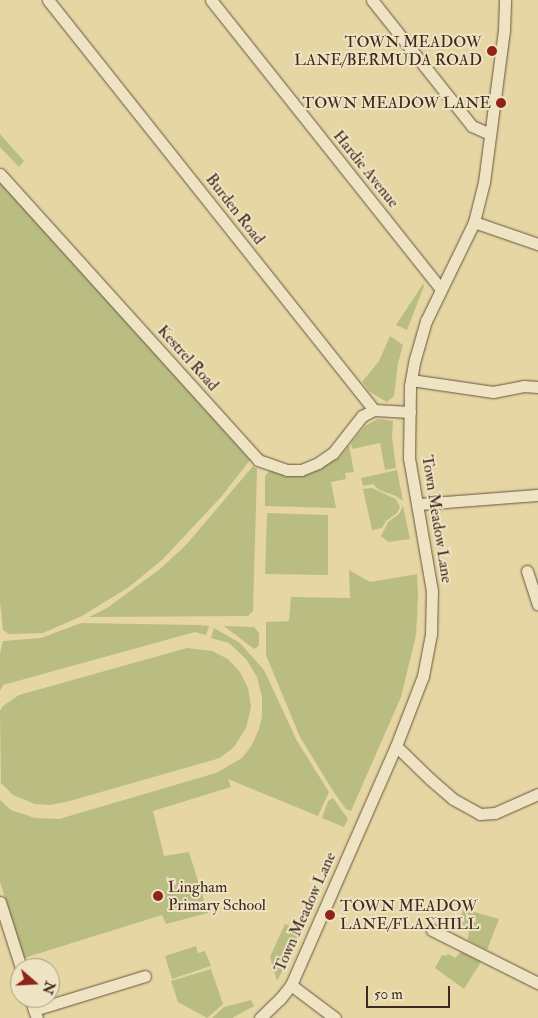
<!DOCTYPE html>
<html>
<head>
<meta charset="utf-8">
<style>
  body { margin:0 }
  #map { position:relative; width:538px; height:1018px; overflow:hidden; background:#e5d6a4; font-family:"IM FELL Double Pica",serif }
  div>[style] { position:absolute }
  .green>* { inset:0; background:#b9bd82 }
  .roads { filter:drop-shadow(0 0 1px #685440) drop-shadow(0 0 1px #685440) }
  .minor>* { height:11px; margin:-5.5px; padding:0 5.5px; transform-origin:5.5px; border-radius:5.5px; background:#eee4c4 }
  .dots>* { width:14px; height:14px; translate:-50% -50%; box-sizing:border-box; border:2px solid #eee4c4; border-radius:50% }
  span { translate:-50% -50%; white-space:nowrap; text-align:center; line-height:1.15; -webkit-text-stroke:4px #eee4c4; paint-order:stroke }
  .poi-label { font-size:16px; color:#3f281f }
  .right { translate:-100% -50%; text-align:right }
  .left { translate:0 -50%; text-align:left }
  .street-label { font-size:16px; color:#3f281f }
  .north { position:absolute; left:10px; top:958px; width:50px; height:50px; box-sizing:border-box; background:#eee4c4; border:1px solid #a89982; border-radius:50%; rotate:109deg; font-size:14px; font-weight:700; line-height:20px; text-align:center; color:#3f281f }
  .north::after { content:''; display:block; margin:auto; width:18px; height:22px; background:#8f2418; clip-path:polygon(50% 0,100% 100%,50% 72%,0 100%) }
  .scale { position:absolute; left:366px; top:986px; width:84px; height:22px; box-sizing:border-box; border:2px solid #3f281f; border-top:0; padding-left:6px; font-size:15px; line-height:18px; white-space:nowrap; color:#3f281f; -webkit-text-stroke:4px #eee4c4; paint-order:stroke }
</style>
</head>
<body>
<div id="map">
  <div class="green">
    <i style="clip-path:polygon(0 134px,24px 161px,19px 167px,0 147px)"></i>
    <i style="clip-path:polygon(0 181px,250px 460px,221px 497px,162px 560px,129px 587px,82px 616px,43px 633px,9px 634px,3px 630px,0 602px)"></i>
    <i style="clip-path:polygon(423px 284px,424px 286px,407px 330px,396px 325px)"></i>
    <i style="clip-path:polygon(390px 336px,403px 345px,398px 363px,394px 396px,387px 402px,370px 392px,362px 382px,379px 361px)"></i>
    <i style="clip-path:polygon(378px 419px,393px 421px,392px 437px,396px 468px,385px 470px,380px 443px,352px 449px,351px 443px,365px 426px)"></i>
    <i style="clip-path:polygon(349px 445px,354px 472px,345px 473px,346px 479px,331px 482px,336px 508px,265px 506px,265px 476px,270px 470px,298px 475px,314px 472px,340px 457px)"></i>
    <i style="clip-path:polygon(253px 466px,257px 469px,253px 611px,248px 616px,89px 617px,107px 608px,160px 569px,186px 545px)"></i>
    <i style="clip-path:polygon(397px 470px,403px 501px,396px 496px,379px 490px,373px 484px,363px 486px,361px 478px)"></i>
    <i style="clip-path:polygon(372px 488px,396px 499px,400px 507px,397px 513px,386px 521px,382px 528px,372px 530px,363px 489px)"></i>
    <i style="clip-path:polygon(403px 506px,410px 539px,388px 542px,381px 536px,388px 522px,399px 514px)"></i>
    <i style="clip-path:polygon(267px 513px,328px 515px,328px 575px,265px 574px)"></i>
    <i style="clip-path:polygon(349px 570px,370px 582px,417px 574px,418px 597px,416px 635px,401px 697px,351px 811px,346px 809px,333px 791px,300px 737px,266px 655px,266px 622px,289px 621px,291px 597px,350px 598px)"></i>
    <i style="clip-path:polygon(81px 623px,198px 625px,209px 626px,206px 635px,195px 632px,3px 685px,0 691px,0 653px,3px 641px,41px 638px)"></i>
    <i style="clip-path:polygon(224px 626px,254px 627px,259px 633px,259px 646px,254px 649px)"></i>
    <i style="clip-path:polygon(214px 628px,240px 643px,264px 670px,297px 741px,329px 792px,318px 816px,228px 779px,231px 787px,153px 811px,164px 856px,189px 852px,208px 913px,166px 924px,162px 915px,24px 958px,0 882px,0 800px,11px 810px,35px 818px,59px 819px,216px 773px,242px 758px,252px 745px,259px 729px,262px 717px,262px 697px,257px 677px,246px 659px,229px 643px,211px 638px)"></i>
    <i style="clip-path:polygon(187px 648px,212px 651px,228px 659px,240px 672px,248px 688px,251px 707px,246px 728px,234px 747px,220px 758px,66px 802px,50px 805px,35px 804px,13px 795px,1px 783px,0 711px,3px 706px,19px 695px)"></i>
    <i style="clip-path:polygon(333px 798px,348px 819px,344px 827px,322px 818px,328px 801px)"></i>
    <i style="clip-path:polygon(464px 909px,499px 919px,487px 950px,468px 940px,469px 928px,458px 923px)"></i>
    <i style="clip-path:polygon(285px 924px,302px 932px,277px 981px,270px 957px)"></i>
    <i style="clip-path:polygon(196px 946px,198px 953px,205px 951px,211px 966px,172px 979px,165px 956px)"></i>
    <i style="clip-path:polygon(461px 952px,481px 962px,464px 989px,435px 968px,442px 955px,446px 956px,448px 954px,455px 958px)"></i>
    <i style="clip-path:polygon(211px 969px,223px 1004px,207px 1018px,178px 1002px,171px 981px)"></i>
    <i style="clip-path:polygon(251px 1000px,254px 1006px,232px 1018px,212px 1018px,224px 1007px)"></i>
  </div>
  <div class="roads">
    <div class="minor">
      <i style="left:48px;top:0;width:524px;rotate:51.51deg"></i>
      <i style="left:374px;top:410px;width:36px;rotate:3deg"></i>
      <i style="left:211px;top:0;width:368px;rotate:51.5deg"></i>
      <i style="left:372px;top:0;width:161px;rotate:51.6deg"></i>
      <i style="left:472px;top:126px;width:20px;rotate:24deg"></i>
      <i style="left:0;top:174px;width:385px;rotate:47.9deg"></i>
      <i style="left:258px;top:460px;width:31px;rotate:19deg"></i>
      <i style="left:287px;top:470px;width:14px"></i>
      <i style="left:301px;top:470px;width:18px;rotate:-22deg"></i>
      <i style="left:318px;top:463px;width:18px;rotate:-34deg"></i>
      <i style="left:333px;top:453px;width:47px;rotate:-51.9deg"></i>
      <i style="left:362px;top:416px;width:13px;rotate:-27deg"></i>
      <i style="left:474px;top:222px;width:68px;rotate:19deg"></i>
      <i style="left:411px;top:380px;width:83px;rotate:8.3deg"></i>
      <i style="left:493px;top:392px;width:31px;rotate:-11deg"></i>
      <i style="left:523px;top:386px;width:15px;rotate:4deg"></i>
      <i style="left:418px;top:504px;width:120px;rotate:-4.3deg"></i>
      <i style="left:527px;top:571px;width:35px;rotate:72deg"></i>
      <i style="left:396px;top:746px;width:47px;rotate:44.1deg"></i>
      <i style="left:430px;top:779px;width:30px;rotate:41deg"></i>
      <i style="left:453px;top:799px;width:31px;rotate:29deg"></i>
      <i style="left:480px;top:814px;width:15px;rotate:-4deg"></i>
      <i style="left:495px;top:813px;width:47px;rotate:-23.8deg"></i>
      <i style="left:0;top:902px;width:69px;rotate:72.3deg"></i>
      <i style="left:432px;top:930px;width:119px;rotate:26.6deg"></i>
      <i style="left:291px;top:985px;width:55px;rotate:36.9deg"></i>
      <i style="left:30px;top:998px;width:21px;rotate:71deg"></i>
      <i style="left:34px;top:1010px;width:116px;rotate:-17deg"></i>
      <i style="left:260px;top:1018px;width:28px;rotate:-44deg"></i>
      <i style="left:280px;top:999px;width:18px;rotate:-52deg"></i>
      <i style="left:291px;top:985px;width:261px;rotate:-66.3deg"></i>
      <i style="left:396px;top:746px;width:75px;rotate:-68.9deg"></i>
      <i style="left:423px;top:676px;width:43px;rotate:-79.2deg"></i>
      <i style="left:431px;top:634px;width:43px;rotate:-88.7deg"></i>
      <i style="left:432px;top:591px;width:135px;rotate:-99.8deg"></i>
      <i style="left:409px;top:458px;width:72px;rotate:-89.2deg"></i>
      <i style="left:410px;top:386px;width:27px;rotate:-80deg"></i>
      <i style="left:415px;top:359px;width:40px;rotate:-74deg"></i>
      <i style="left:426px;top:321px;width:110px;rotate:-64.1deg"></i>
      <i style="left:474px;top:222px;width:41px;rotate:-76deg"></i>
      <i style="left:484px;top:182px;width:153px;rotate:-82.5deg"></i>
      <i style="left:504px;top:30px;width:30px;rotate:-88deg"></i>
    </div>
  </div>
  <div class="dots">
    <i style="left:492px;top:51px;background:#8f2418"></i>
    <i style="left:501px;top:103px;background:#8f2418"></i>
    <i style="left:158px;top:896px;background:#8f2418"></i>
    <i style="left:330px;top:915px;background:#8f2418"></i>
  </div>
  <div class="poi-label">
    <span class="right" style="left:482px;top:51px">TOWN MEADOW<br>LANE/BERMUDA ROAD</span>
    <span class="right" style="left:491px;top:103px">TOWN MEADOW LANE</span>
    <span class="left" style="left:168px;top:896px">Lingham<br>Primary School</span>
    <span class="left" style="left:340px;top:915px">TOWN MEADOW<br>LANE/FLAXHILL</span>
  </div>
  <div class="street-label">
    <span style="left:366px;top:169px;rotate:51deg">Hardie Avenue</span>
    <span style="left:235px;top:209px;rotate:52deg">Burden Road</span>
    <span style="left:188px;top:358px;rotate:48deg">Kestrel Road</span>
    <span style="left:437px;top:519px;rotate:81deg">Town Meadow Lane</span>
    <span style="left:305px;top:912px;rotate:-66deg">Town Meadow Lane</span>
  </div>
  <div class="north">N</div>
  <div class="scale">50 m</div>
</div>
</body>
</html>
